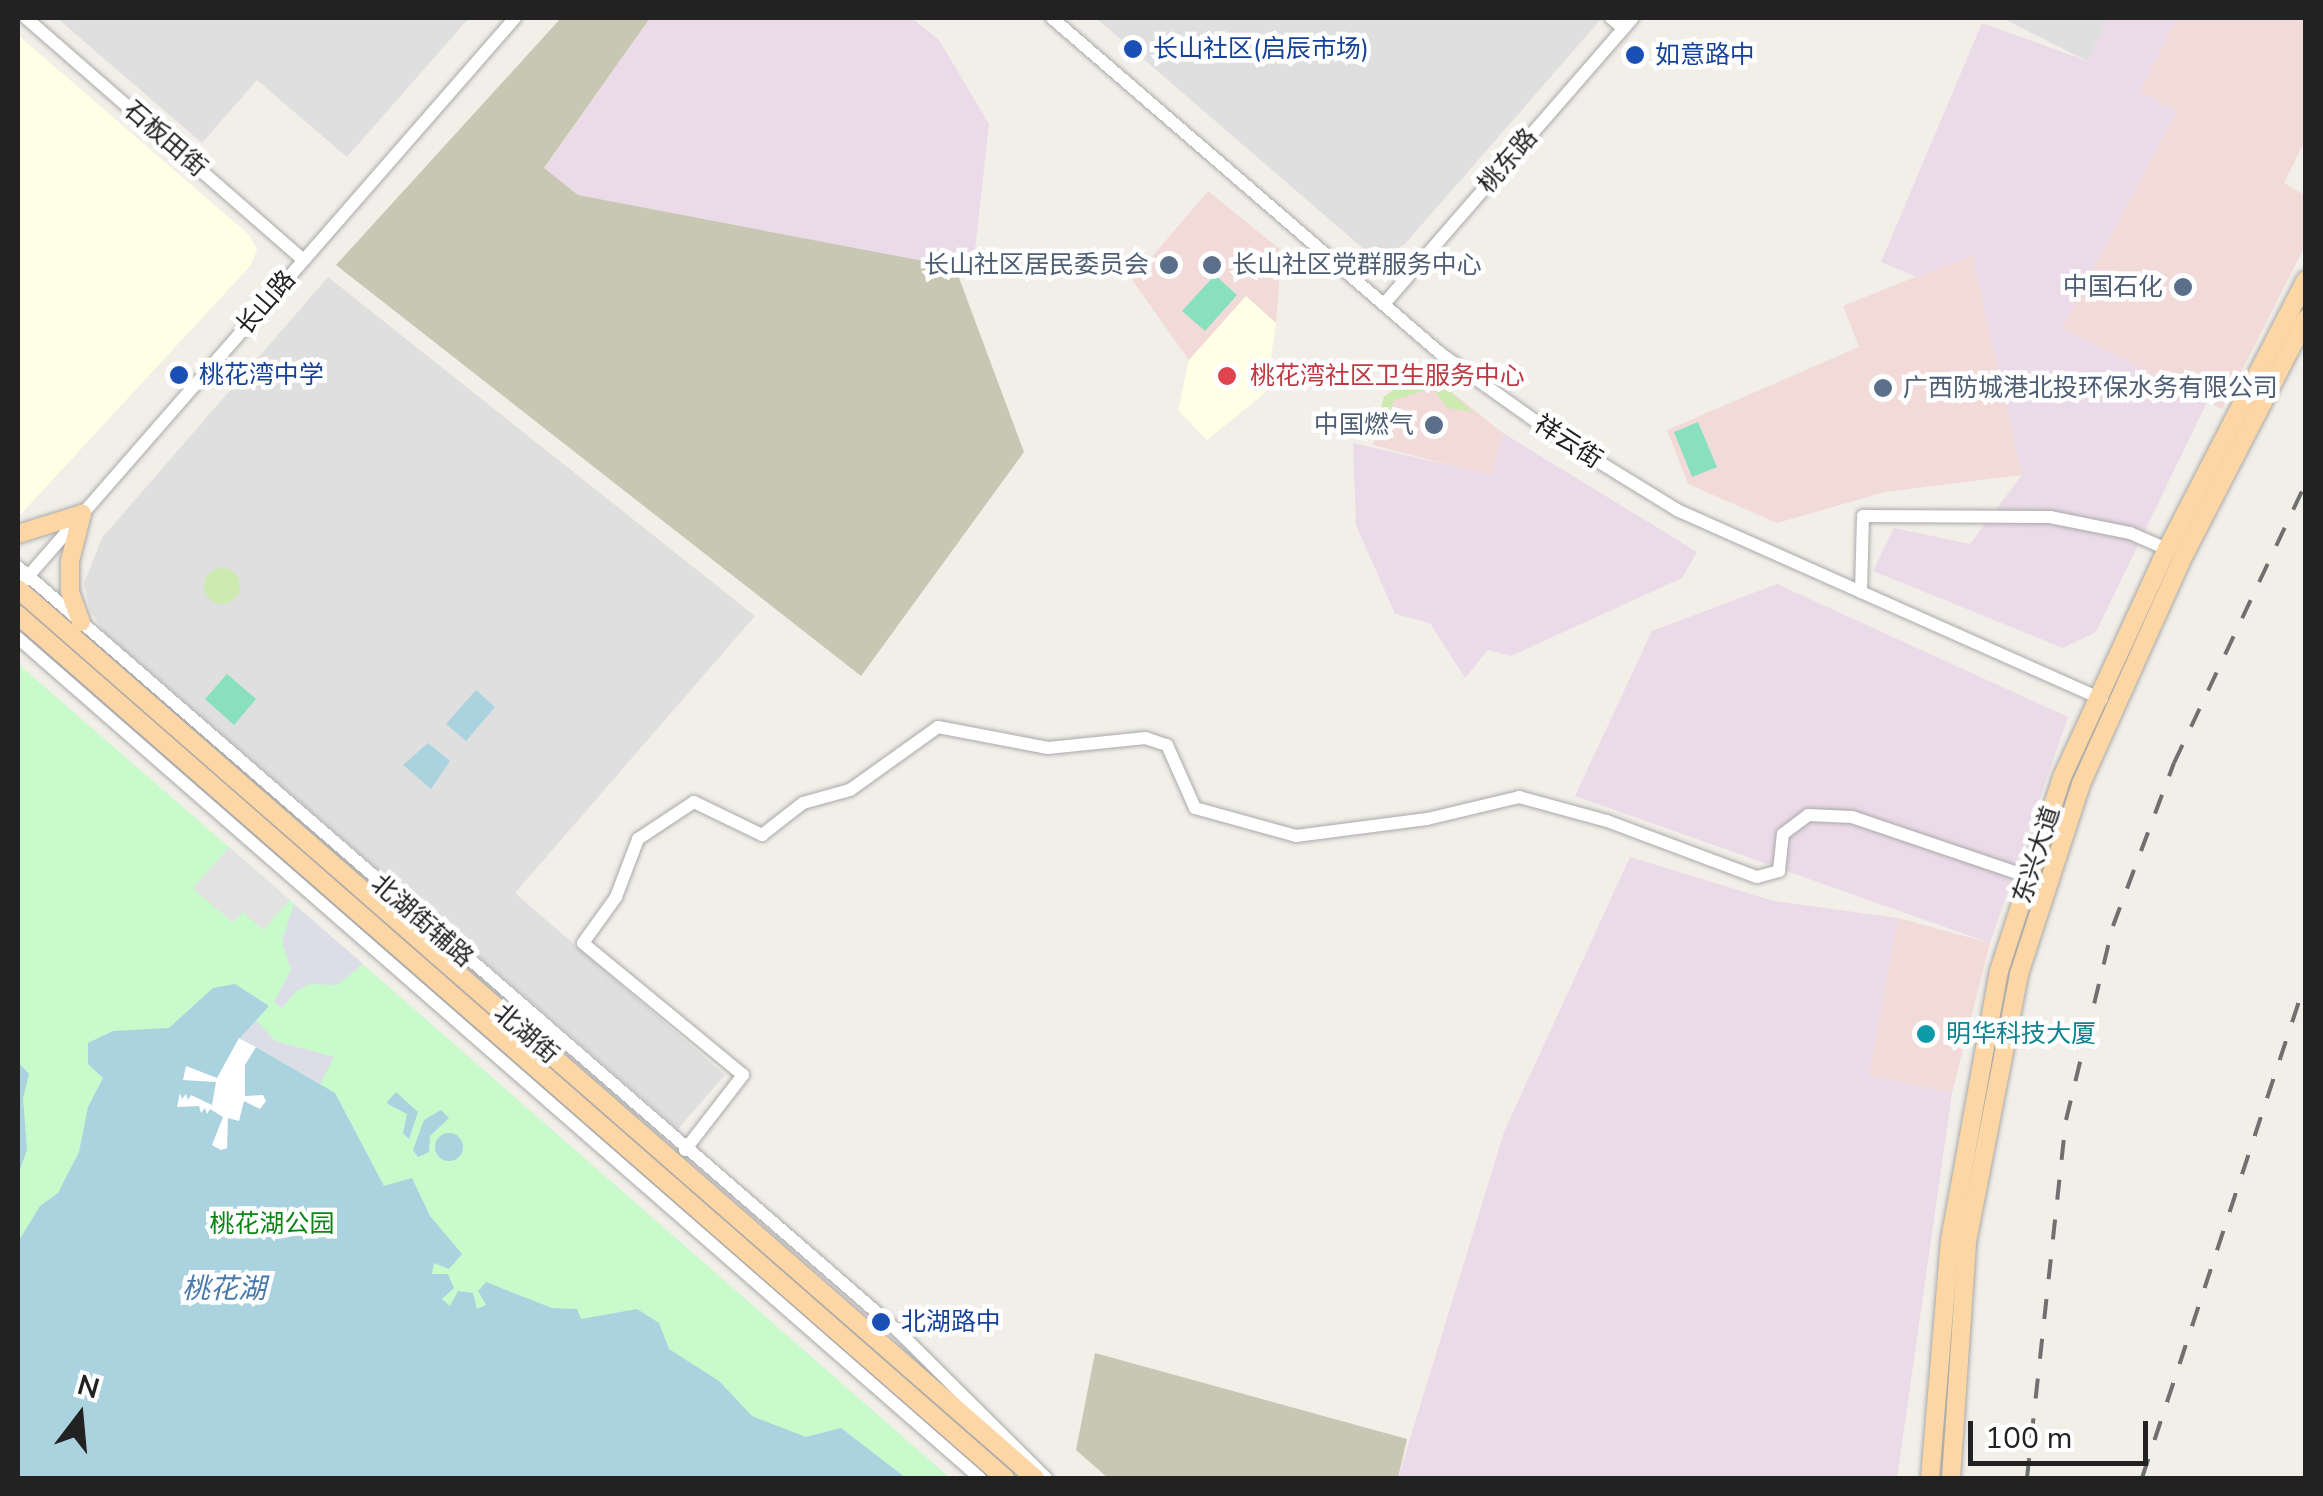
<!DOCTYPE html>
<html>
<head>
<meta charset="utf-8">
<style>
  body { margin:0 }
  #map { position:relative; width:2323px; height:1496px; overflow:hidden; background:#f2efe9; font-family:"Nunito Sans","Noto Sans SC",sans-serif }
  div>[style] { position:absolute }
  .residential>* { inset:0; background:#e0dfdf }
  .commercial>* { inset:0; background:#f2dad9 }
  .industrial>* { inset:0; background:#ebdbe8 }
  .education>* { inset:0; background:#ffffe5 }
  .construction>* { inset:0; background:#c7c7b4 }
  .grass>* { inset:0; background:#cdebb0 }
  .round { border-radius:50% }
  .park>* { inset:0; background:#c8facc }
  .pitch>* { inset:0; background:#88e0be }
  .parking>* { inset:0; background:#e2e2e2 }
  .plaza>* { inset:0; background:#dddde8 }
  .water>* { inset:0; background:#aad3df }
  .pier>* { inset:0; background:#fff }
  .roads { filter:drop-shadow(0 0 2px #a9a9a9) drop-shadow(0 0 2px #a9a9a9) }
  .minor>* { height:12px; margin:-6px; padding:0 6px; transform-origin:6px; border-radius:6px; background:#fff }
  .major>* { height:18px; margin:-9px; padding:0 9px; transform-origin:9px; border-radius:9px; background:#fcd6a4 }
  .rail>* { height:4px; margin-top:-2px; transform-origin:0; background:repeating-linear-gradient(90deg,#707070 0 20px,transparent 0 40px) }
  .dots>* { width:28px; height:28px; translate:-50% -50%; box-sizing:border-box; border:5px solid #fff; border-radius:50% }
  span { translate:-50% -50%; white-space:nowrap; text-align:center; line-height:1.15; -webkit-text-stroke:9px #fff; paint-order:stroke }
  .transit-label { font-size:25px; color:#164399 }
  .left { translate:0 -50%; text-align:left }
  .street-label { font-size:25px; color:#222 }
  .service-label { font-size:25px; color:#4e5e75 }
  .right { translate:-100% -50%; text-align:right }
  .health-label { font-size:25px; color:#be3a42 }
  .culture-label { font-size:25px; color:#0d838f }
  .park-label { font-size:25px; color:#0c8416 }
  .water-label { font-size:28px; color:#4a7aab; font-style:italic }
  .frame { position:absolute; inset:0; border:20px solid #222; pointer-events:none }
  .north { position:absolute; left:30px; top:1366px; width:100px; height:100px; -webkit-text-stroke:8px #fff; paint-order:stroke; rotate:16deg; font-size:28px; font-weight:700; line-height:40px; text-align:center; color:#222 }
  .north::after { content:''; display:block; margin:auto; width:35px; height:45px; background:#222; clip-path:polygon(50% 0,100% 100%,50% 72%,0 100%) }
  .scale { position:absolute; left:1968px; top:1421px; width:180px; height:45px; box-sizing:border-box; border:5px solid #222; border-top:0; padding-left:12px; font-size:30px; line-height:35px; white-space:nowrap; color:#222; -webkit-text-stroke:8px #fff; paint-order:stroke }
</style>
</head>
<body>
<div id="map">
  <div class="residential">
    <i style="clip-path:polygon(57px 18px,469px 18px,347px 157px,257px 80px,202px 143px)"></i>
    <i style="clip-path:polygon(1096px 18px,1602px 18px,1404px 245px,1386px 254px,1366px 251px)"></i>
    <i style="clip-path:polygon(2002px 18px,2108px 18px,2087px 61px)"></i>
    <i style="clip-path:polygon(328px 277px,755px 616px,515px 893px,725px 1075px,678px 1129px,104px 632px,90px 610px,84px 583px,102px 538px)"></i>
  </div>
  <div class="commercial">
    <i style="clip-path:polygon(2177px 18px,2305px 18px,2305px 141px,2284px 183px,2305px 195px,2305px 246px,2222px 409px,2061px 328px,2177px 111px,2140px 92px)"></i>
    <i style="clip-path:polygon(1208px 191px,1282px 251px,1276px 323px,1246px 297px,1189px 360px,1132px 280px)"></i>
    <i style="clip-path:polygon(1972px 254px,2022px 475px,1885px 492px,1777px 523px,1688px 484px,1667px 430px,1859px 347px,1843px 306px)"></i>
    <i style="clip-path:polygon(1414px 374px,1438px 381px,1503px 433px,1492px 476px,1373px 445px,1384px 397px)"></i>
    <i style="clip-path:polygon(1898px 918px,1990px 943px,1952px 1093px,1869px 1075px)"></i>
  </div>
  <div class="industrial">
    <i style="clip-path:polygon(650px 18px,912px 18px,939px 40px,989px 124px,974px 259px,955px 267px,578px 195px,544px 169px)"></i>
    <i style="clip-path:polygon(2108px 18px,2177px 18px,2140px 92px,2177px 111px,2062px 328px,2207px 402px,2096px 632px,2063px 648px,1873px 571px,1894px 528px,1970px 544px,2022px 475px,1972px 255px,1917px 277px,1881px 262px,1982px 23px,2087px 61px)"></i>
    <i style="clip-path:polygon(1503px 433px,1697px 552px,1682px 578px,1511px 656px,1488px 650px,1465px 678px,1430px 623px,1395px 614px,1356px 525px,1353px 443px,1492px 475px)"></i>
    <i style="clip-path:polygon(1777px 584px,2068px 717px,1990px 943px,1575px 796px,1652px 631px)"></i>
    <i style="clip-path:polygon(1630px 857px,1774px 901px,1898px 918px,1869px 1075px,1952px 1093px,1897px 1478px,1398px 1478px,1504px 1132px)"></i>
  </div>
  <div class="education">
    <i style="clip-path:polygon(18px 35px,249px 235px,257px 249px,251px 265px,18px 517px)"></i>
    <i style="clip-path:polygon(1246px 296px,1276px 323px,1266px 392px,1207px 440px,1178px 410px,1189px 360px)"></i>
  </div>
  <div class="construction">
    <i style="clip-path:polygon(561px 18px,650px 18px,544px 168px,578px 195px,955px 267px,1024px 452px,861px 676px,336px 265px)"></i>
    <i style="clip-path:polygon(1095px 1353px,1407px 1439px,1398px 1478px,1108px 1478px,1076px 1450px)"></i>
  </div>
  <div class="grass">
    <i style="clip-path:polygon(1414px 374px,1438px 381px,1473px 412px,1447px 408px,1433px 388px,1394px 400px,1385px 428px,1375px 429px,1384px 397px)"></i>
    <i class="round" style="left:204px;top:568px;width:36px;height:36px"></i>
  </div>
  <div class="park">
    <i style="clip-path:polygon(18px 664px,229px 847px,950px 1478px,18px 1478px)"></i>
  </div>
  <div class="pitch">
    <i style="clip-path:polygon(1215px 275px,1237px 295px,1205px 331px,1182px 311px)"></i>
    <i style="clip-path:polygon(1698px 422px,1717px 467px,1692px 477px,1674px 432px)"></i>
    <i style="clip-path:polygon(227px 674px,256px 699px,234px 725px,205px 699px)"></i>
  </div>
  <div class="parking">
    <i style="clip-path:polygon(229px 847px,290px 900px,263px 930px,243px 912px,233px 923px,193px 888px)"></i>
  </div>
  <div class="plaza">
    <i style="clip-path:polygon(294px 904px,363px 964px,337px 985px,311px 984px,296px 991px,282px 1008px,274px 1002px,291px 970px,282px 941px)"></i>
    <i style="clip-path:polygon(250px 1014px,275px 1041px,334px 1057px,320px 1084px,256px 1047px,104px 1078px,88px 1064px,88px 1043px,98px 1047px)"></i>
  </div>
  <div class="water">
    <i style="clip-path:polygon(476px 690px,495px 707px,466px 741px,446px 724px)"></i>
    <i style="clip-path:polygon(428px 743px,450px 761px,431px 789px,403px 765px)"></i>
    <i style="clip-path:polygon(235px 984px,269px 1006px,240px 1038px,335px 1093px,384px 1186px,412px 1178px,430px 1216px,462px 1254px,449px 1269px,434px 1263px,432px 1274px,448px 1274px,454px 1288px,442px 1299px,450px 1306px,458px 1291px,473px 1293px,477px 1309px,486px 1305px,478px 1291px,486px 1282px,552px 1308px,577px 1309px,581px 1319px,637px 1309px,659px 1323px,669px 1349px,719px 1381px,752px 1416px,806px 1437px,841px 1428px,906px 1478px,18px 1478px,18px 1242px,40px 1206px,58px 1193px,79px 1152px,88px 1107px,103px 1078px,88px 1064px,88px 1043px,113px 1031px,169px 1028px,213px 988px)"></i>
    <i style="clip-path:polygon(18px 1062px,29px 1074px,23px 1098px,27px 1150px,18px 1175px)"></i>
    <i style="clip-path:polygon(396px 1092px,418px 1112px,409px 1139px,403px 1133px,407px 1114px,386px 1103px)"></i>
    <i style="clip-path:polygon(441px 1110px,449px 1118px,430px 1136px,429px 1152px,418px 1157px,413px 1150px,424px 1120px)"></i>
    <i class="round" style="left:435px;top:1133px;width:28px;height:28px"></i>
  </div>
  <div class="pier">
    <i style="clip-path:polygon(239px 1038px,256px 1047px,245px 1065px,245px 1096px,263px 1095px,266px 1101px,260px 1109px,244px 1101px,239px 1121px,228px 1118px,227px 1148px,221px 1150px,212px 1145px,223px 1117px,210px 1109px,207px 1114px,205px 1108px,201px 1113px,199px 1106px,177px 1107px,180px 1093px,182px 1099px,186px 1094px,188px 1100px,191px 1095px,212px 1105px,216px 1082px,183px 1080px,186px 1066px,217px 1078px)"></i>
  </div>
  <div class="roads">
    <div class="minor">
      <i style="left:26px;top:18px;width:368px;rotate:41.1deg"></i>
      <i style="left:1052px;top:18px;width:513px;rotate:40.81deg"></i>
      <i style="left:1440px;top:353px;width:138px;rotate:35.5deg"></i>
      <i style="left:1552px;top:433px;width:147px;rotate:31.6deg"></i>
      <i style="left:1677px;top:510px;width:465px;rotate:24deg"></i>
      <i style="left:1611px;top:18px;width:16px;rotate:40deg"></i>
      <i style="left:1384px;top:304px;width:379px;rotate:-49deg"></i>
      <i style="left:18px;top:567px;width:1165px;rotate:40.96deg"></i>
      <i style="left:898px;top:1331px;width:209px;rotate:44.8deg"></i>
      <i style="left:24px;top:581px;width:747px;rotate:-48.91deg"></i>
      <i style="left:1861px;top:592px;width:76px;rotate:-88.5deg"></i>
      <i style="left:1863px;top:516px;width:187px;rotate:0.3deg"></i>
      <i style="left:2050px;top:517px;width:82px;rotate:11.3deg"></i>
      <i style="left:2130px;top:533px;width:40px;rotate:23.4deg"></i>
      <i style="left:18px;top:638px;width:1277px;rotate:41.13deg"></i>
      <i style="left:685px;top:1150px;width:95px;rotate:-52.3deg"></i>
      <i style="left:743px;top:1075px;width:207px;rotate:-140.5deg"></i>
      <i style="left:583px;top:943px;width:57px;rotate:-54.3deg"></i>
      <i style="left:616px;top:897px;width:62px;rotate:-69.2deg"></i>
      <i style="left:638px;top:839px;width:67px;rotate:-33.5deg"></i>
      <i style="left:694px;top:802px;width:76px;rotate:25.9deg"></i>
      <i style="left:762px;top:835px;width:52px;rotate:-38deg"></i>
      <i style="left:803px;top:803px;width:49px;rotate:-15.5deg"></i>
      <i style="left:850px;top:790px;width:108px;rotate:-35.6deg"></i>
      <i style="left:938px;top:727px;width:112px;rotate:10.8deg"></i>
      <i style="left:1048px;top:748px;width:98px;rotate:-5.9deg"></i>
      <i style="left:1145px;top:738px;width:23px;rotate:18deg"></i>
      <i style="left:1167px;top:745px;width:69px;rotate:66deg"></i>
      <i style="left:1195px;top:808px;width:105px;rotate:15.5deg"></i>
      <i style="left:1296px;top:836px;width:132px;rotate:-7.4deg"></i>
      <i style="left:1427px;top:819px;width:95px;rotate:-13.4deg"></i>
      <i style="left:1519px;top:797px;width:91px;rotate:15.3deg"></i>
      <i style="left:1607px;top:821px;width:160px;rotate:20.5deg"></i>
      <i style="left:1757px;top:877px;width:23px;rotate:-15deg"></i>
      <i style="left:1779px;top:871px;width:37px;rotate:-84deg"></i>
      <i style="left:1783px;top:834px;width:31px;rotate:-37deg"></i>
      <i style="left:1808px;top:815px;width:44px;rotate:2.6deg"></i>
      <i style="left:1852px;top:817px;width:187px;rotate:18.7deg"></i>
    </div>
    <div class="major">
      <i style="left:18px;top:534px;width:67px;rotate:-17.4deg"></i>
      <i style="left:18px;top:589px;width:1351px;rotate:41.16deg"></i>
      <i style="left:18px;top:615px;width:1311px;rotate:41.17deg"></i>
      <i style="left:81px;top:622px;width:33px;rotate:-110deg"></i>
      <i style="left:70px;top:591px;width:30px;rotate:-90deg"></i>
      <i style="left:70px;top:561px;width:49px;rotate:-75.7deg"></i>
      <i style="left:1930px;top:1478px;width:239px;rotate:-85.2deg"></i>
      <i style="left:1950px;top:1240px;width:273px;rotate:-79.7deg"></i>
      <i style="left:1999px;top:971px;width:204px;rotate:-72deg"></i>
      <i style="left:2062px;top:777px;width:251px;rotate:-65.3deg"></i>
      <i style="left:2167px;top:549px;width:303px;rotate:-62.7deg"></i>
      <i style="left:1951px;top:1478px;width:237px;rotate:-86.1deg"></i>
      <i style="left:1967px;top:1242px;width:273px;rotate:-79deg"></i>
      <i style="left:2019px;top:974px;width:200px;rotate:-71.9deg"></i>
      <i style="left:2081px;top:784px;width:249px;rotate:-65.8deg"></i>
      <i style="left:2183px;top:557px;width:268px;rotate:-62.7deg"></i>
    </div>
  </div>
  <div class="rail">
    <i style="left:2027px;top:1478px;width:360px;rotate:-83.8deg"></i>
    <i style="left:2066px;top:1120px;width:200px;rotate:-76.4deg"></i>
    <i style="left:2113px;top:926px;width:174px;rotate:-69.5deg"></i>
    <i style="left:2174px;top:763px;width:310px;rotate:-64.8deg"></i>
    <i style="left:2142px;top:1478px;width:524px;rotate:-71.77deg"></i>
  </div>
  <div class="dots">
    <i style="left:1133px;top:49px;background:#1a4fb4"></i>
    <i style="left:1635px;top:55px;background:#1a4fb4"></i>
    <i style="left:1169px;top:265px;background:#5c6f8a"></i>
    <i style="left:1212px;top:265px;background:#5c6f8a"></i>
    <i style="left:2183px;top:287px;background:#5c6f8a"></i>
    <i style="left:179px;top:375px;background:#1a4fb4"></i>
    <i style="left:1227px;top:376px;background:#e0444e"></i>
    <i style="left:1883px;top:388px;background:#5c6f8a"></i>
    <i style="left:1434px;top:425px;background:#5c6f8a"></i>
    <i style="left:1926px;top:1034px;background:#0f9aa8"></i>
    <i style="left:881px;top:1322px;background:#1a4fb4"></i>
  </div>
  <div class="transit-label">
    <span class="left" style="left:1153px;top:49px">长山社区(启辰市场)</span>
    <span class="left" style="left:1655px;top:55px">如意路中</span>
    <span class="left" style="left:199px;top:375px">桃花湾中学</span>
    <span class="left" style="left:901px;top:1322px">北湖路中</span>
  </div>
  <div class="street-label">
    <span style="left:165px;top:139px;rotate:41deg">石板田街</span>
    <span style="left:1508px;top:161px;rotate:-49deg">桃东路</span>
    <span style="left:266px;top:303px;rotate:-49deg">长山路</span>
    <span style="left:1568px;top:442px;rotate:33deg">祥云街</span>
    <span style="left:2037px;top:855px;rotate:-72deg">东兴大道</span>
    <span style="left:422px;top:921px;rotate:41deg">北湖街辅路</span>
    <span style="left:526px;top:1034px;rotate:41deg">北湖街</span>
  </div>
  <div class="service-label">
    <span class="right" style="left:1149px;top:265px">长山社区居民委员会</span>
    <span class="left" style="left:1232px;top:265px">长山社区党群服务中心</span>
    <span class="right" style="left:2163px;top:287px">中国石化</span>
    <span class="left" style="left:1903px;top:388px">广西防城港北投环保水务有限公司</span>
    <span class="right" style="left:1414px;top:425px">中国燃气</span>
  </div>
  <div class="health-label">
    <span class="left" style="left:1250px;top:376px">桃花湾社区卫生服务中心</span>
  </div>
  <div class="culture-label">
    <span class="left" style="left:1946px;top:1034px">明华科技大厦</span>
  </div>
  <div class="park-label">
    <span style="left:272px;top:1224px">桃花湖公园</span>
  </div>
  <div class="water-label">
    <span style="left:224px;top:1289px">桃花湖</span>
  </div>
  <div class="frame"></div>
  <div class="north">N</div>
  <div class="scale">100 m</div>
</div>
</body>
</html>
